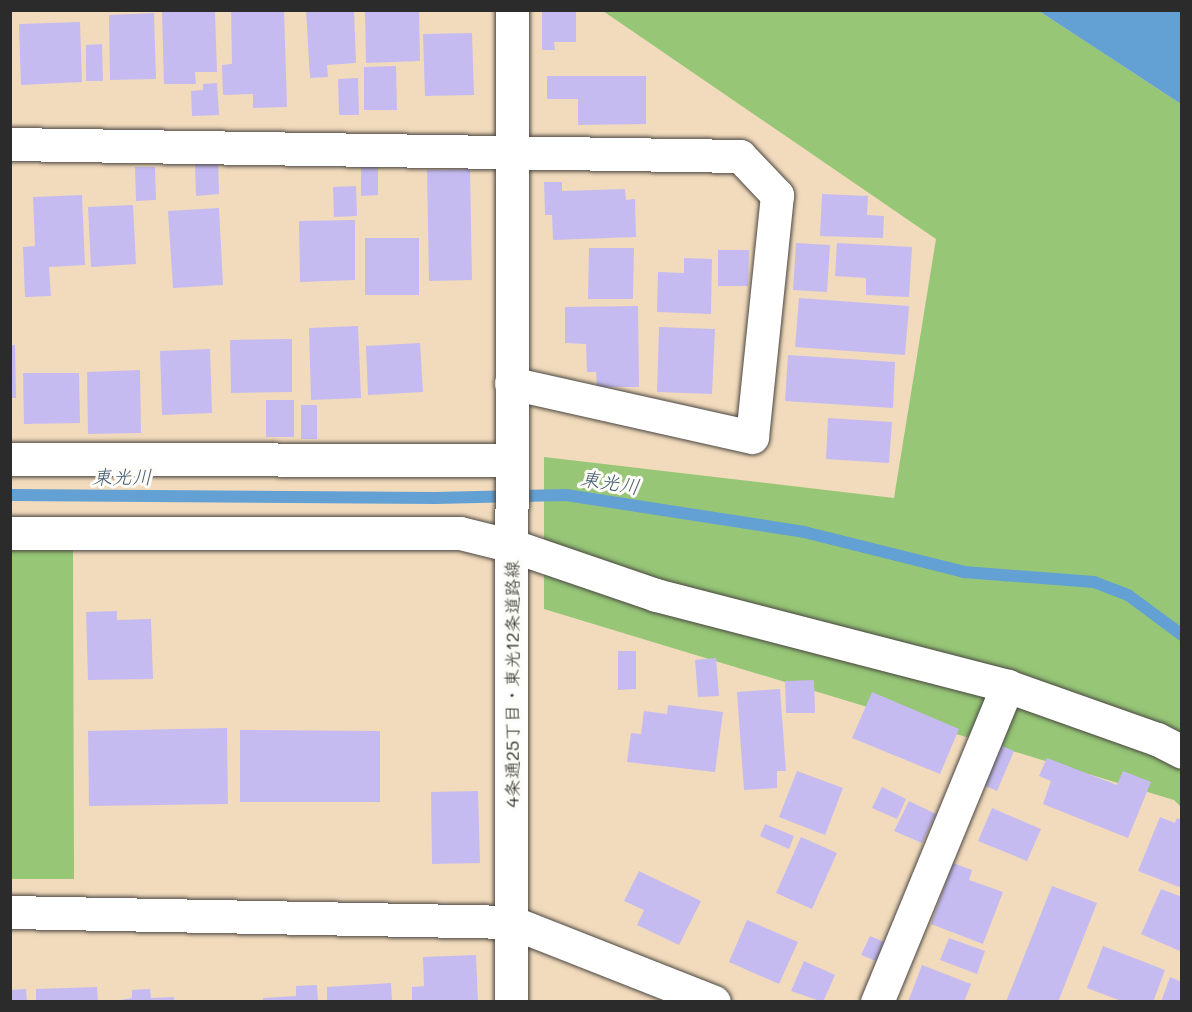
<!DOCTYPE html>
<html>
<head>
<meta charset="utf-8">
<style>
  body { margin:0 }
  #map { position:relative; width:1192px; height:1012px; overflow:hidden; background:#f2dbbc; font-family:Mali,"Klee One",sans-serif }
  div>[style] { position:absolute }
  .green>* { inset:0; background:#96c676 }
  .water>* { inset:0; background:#63a0d4 }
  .stream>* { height:12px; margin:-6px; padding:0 6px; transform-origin:6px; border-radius:6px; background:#63a0d4 }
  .building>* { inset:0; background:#c5bbf0 }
  .roads { filter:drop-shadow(0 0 2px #494541) drop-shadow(0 0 2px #494541) }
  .minor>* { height:33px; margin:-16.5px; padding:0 16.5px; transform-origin:16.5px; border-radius:16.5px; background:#fff }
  span { translate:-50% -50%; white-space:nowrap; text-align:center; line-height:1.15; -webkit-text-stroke:6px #fdfcf7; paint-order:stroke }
  .street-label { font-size:18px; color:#2b2b2b }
  .water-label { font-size:20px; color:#415a6f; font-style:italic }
  .frame { position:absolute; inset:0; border:12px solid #2b2b2b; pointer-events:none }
</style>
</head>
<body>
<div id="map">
  <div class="green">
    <i style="clip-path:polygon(603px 11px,1039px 11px,1181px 104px,1181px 807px,1174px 800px,544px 609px,544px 457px,894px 498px,936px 239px)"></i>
    <i style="clip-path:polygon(10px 549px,73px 549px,74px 879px,11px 879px)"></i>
  </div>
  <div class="water">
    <i style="clip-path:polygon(1039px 11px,1181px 11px,1181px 104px)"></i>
  </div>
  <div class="stream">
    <i style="left:10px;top:495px;width:425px;rotate:0.4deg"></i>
    <i style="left:435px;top:498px;width:131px;rotate:-1.3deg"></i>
    <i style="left:566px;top:495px;width:241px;rotate:8.8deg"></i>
    <i style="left:804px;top:532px;width:165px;rotate:14deg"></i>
    <i style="left:964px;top:572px;width:130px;rotate:4.4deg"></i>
    <i style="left:1094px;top:582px;width:36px;rotate:21deg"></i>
    <i style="left:1128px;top:595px;width:67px;rotate:36.5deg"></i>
  </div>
  <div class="building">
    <i style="clip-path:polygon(284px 10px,287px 107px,253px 108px,253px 94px,223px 95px,222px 65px,232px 64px,231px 11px)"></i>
    <i style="clip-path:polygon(306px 10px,354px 10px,356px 63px,327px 65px,328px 77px,310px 78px)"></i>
    <i style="clip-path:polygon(365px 10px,419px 10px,420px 61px,366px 63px)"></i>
    <i style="clip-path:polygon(215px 11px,217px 72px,195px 72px,196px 84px,164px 84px,162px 12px)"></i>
    <i style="clip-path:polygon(542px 11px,576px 11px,576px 42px,554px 42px,555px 50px,542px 50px)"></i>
    <i style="clip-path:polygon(154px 13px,156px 79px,110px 80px,109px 15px)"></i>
    <i style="clip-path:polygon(80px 22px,82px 82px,21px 85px,19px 24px)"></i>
    <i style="clip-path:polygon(472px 33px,474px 95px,425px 96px,423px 34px)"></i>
    <i style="clip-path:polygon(102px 44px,103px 81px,86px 81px,86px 45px)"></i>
    <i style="clip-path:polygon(396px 66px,397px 110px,364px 110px,364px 67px)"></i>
    <i style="clip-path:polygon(547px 76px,646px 76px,646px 124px,578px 125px,578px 99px,547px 99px)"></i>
    <i style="clip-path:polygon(358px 78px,359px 115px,339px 115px,338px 79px)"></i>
    <i style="clip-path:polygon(217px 83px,219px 115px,192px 116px,191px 91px,203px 90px,203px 84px)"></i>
    <i style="clip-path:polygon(361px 159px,378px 160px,378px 195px,361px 196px)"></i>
    <i style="clip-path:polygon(218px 161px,219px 194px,196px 196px,195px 163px)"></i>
    <i style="clip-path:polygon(135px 167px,155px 167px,156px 200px,136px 201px)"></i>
    <i style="clip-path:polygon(470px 169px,472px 280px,429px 281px,427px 170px)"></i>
    <i style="clip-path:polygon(544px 182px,562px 182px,562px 191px,625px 189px,626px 200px,635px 199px,636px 237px,553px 240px,552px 215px,545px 215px)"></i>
    <i style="clip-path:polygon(356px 186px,357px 216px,334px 217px,333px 187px)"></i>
    <i style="clip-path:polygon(822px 194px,868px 196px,867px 215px,884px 216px,883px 238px,820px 236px)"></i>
    <i style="clip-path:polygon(82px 195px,85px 265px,49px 267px,51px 296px,25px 297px,23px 247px,35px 246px,33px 197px)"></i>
    <i style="clip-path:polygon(133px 205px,136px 264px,91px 267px,88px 207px)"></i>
    <i style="clip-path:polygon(219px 208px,223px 285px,173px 288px,168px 211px)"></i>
    <i style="clip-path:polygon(355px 220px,355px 280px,300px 282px,299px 221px)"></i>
    <i style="clip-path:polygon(365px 238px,419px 238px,419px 295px,365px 295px)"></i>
    <i style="clip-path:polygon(796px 243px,830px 245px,827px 292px,793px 290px)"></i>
    <i style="clip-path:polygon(837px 243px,912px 247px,909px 297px,866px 295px,866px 278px,835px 276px)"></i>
    <i style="clip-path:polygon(589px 248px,634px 248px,633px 299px,588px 299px)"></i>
    <i style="clip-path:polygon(718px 250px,749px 250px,748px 286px,718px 286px)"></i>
    <i style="clip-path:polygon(684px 258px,712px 259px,711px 314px,657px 312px,658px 272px,684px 273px)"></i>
    <i style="clip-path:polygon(799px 298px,909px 306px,905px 355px,795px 347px)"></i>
    <i style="clip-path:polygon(638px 306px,639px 387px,597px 387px,596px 372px,587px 372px,586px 344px,565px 343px,565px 307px)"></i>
    <i style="clip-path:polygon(358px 326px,361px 398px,311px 400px,309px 328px)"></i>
    <i style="clip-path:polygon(659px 327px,715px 329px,712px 394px,657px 392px)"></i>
    <i style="clip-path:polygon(292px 339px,292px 392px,231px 393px,230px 340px)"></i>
    <i style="clip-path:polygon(420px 343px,423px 392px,368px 395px,366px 346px)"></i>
    <i style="clip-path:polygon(10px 345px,15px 345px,16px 398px,10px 398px)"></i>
    <i style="clip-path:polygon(210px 349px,212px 413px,162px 415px,160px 351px)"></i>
    <i style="clip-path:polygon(788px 355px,895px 362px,893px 408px,785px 401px)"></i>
    <i style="clip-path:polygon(140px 370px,141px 433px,88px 434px,87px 372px)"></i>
    <i style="clip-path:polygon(23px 373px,79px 373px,80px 423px,24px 424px)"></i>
    <i style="clip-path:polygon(266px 400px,294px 400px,294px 437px,266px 437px)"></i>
    <i style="clip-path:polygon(301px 405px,317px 405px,317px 439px,301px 439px)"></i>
    <i style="clip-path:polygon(828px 418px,892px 422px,889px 463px,826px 459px)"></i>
    <i style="clip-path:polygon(117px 611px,117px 620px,151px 619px,153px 679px,88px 680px,86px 612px)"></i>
    <i style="clip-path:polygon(618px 651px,636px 651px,636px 689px,618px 690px)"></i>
    <i style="clip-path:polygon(716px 658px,719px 696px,698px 697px,695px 660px)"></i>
    <i style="clip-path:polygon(814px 680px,815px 713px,786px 713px,785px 681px)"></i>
    <i style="clip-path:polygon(780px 689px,786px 771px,777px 771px,777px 788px,744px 790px,737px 692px)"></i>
    <i style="clip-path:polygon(872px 692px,959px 729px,940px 774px,852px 738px)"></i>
    <i style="clip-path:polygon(668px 705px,723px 712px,715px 772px,627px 762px,631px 733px,641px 734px,644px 711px,667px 714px)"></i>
    <i style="clip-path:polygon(227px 728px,228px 804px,89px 806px,88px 731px)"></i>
    <i style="clip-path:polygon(240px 730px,380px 731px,380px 802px,240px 802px)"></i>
    <i style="clip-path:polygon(996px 743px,1014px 751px,997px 791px,979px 783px)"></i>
    <i style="clip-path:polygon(1047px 758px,1117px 785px,1123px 771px,1151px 782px,1128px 838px,1043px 804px,1051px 781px,1039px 776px)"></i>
    <i style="clip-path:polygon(797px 771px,843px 788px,825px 835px,779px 817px)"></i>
    <i style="clip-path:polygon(882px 787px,906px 799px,897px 819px,872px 808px)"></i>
    <i style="clip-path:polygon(478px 791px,480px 863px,432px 864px,431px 792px)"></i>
    <i style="clip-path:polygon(909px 801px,936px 814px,922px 843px,894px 831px)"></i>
    <i style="clip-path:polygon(992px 808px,1041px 829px,1027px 861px,978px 841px)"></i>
    <i style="clip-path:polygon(1160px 817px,1175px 823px,1177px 818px,1182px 820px,1182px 888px,1138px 871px)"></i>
    <i style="clip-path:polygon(765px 824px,794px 836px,789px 849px,760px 836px)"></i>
    <i style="clip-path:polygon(801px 837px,837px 853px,812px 909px,776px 893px)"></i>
    <i style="clip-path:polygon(953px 863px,972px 870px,969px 880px,1003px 892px,983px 944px,931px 924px)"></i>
    <i style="clip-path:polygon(639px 871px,701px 901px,679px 945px,637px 925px,644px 910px,624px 901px)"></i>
    <i style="clip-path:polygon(1052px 886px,1097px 903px,1058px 1002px,1006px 1002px)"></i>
    <i style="clip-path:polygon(1161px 889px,1182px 897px,1182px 952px,1141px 934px)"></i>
    <i style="clip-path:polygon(747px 920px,798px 942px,779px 984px,729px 962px)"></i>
    <i style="clip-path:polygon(870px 936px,884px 942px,876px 961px,861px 955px)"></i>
    <i style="clip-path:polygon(949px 938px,985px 951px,977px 974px,940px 960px)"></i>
    <i style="clip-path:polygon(1103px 946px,1165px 970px,1153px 1002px,1124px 1002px,1087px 988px)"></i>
    <i style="clip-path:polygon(476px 955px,478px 1002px,412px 1002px,412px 987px,424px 986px,423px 957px)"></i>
    <i style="clip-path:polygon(804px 961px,835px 975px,823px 1002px,791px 991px)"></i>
    <i style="clip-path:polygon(922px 965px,971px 984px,964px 1002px,908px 1002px)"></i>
    <i style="clip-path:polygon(1170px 977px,1182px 982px,1182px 1002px,1161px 1002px)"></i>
    <i style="clip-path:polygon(391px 983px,392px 1002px,327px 1002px,327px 987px)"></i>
    <i style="clip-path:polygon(317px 985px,318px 1002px,263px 1002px,263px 998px,296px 996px,296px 986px)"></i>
    <i style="clip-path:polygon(97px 987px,98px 1002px,36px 1002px,36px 989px)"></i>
    <i style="clip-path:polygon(26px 989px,27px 1002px,10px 1002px,10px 990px)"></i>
    <i style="clip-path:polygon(150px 989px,151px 998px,174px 997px,174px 1002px,108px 1002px,132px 998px,132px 990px)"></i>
  </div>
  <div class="roads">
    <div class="minor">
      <i style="left:10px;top:144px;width:730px;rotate:0.94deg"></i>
      <i style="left:740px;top:156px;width:54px;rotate:46.5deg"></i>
      <i style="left:777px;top:195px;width:243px;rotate:95.9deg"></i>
      <i style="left:752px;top:437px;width:247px;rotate:-167.4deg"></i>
      <i style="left:10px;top:459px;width:500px;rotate:0.11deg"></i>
      <i style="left:10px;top:533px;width:450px"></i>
      <i style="left:460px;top:533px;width:55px;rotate:13.8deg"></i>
      <i style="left:513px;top:546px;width:151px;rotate:18.9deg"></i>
      <i style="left:656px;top:595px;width:363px;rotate:14.5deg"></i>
      <i style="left:1007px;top:686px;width:159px;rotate:19.5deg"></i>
      <i style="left:1157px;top:739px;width:28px;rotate:27deg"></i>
      <i style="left:10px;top:912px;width:501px;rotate:1.14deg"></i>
      <i style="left:511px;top:922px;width:218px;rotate:21.5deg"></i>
      <i style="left:511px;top:1002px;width:992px;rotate:-89.94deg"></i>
      <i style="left:877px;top:1002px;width:342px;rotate:-67.6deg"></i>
    </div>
  </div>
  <div class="street-label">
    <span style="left:512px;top:684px;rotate:-90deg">4条通25丁目・東光12条道路線</span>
  </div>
  <div class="water-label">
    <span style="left:122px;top:476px">東光川</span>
    <span style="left:610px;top:482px;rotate:9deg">東光川</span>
  </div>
  <div class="frame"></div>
</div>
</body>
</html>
